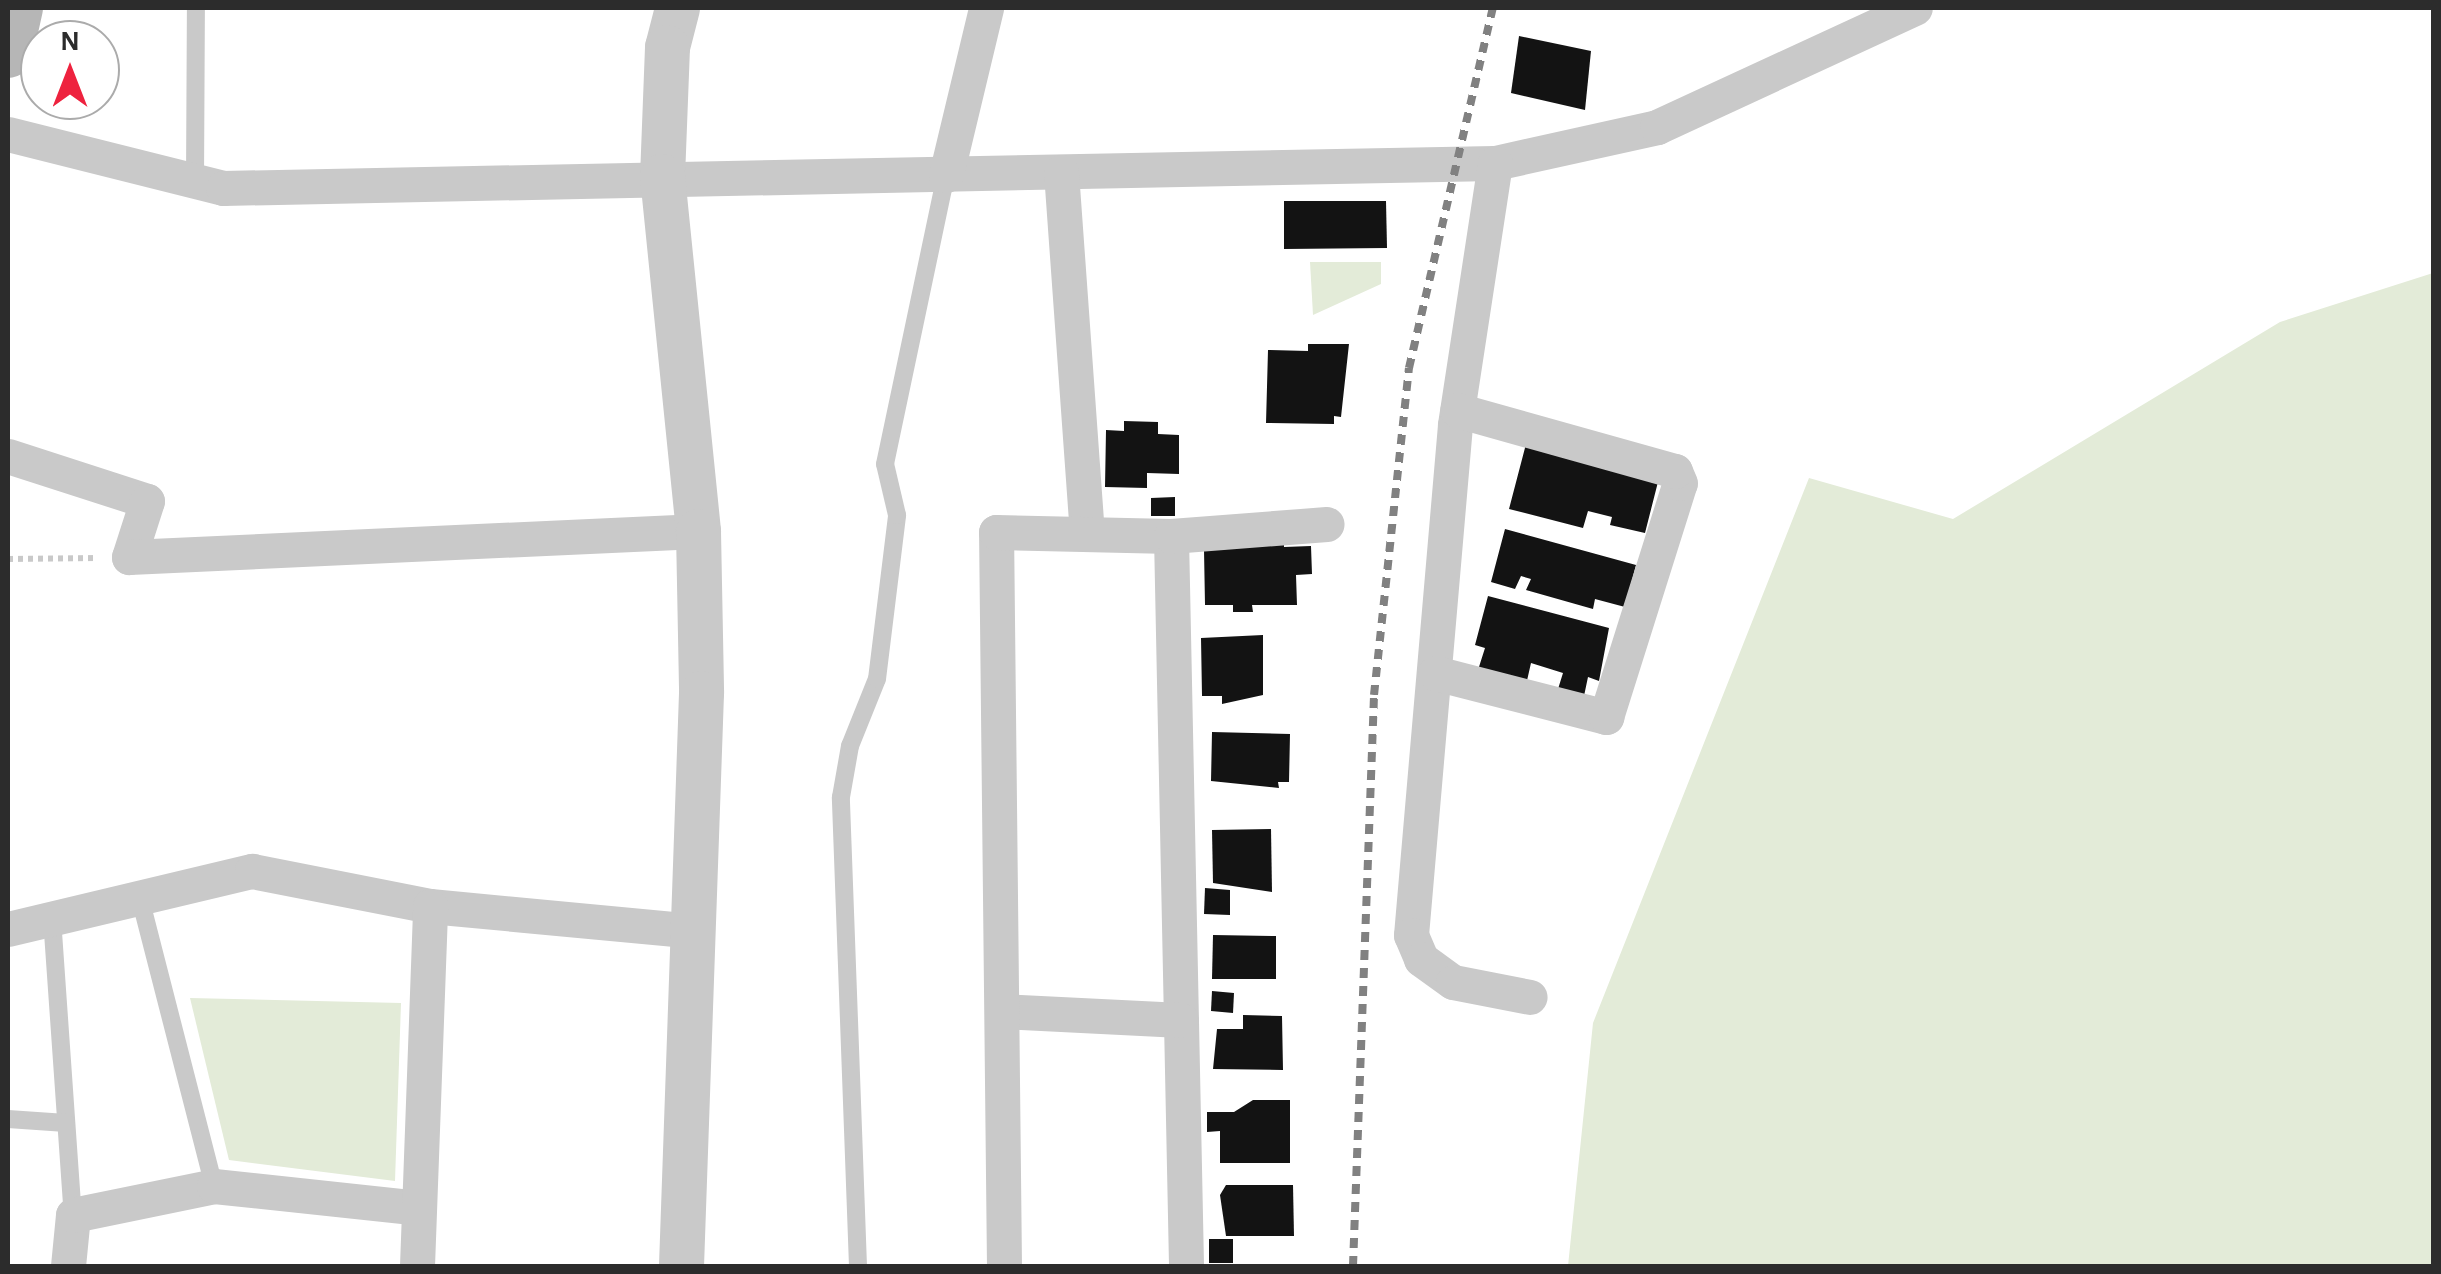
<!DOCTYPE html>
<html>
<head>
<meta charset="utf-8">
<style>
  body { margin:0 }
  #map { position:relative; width:2441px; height:1274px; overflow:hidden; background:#fff; font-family:"Alegreya Sans",sans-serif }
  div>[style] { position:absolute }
  .green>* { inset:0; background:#e3ebd8 }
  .building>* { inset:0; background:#131313 }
  .path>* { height:6px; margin-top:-3px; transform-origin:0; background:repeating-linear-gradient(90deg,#c9c9c9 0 5px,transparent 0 10px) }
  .service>* { height:18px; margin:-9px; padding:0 9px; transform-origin:9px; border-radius:9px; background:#c9c9c9 }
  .minor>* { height:35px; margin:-17.5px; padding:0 17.5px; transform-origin:17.5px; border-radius:17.5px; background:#c9c9c9 }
  .tertiary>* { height:45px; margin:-22.5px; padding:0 22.5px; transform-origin:22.5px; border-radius:22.5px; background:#c9c9c9 }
  .secondary>* { height:50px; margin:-25px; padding:0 25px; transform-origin:25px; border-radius:25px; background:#b6b6b6 }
  .rail>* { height:8px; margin-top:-4px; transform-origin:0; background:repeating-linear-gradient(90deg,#818181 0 10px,transparent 0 18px) }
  span { translate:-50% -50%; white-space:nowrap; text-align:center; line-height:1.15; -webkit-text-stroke:10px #fff; paint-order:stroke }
  .frame { position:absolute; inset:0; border:10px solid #2c2c2c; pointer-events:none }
  .north { position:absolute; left:20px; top:20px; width:100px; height:100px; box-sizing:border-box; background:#fff; border:2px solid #ababab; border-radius:50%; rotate:0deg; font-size:28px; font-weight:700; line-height:40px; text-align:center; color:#2c2c2c }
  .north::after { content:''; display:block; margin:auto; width:35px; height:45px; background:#ee223e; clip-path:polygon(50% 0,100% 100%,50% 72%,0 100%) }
</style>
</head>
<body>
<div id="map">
  <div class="green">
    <i style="clip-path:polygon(1381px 262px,1381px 284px,1313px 315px,1310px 262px)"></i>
    <i style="clip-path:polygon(2433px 273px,2433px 1266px,1568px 1266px,1593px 1023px,1809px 478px,1953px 519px,2280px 322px)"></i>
    <i style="clip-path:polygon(190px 998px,401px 1003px,395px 1181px,229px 1160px)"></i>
  </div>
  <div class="building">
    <i style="clip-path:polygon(1519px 36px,1591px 51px,1585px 110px,1511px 93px)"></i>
    <i style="clip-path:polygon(1284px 201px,1386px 201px,1387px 248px,1284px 249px)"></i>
    <i style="clip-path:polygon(1308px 344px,1349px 344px,1341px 417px,1334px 416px,1334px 424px,1266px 423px,1268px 350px,1308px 351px)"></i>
    <i style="clip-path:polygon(1124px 421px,1158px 422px,1158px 434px,1179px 435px,1179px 474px,1147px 473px,1147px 488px,1105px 487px,1106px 430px,1124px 431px)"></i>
    <i style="clip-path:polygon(1526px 444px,1659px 478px,1645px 533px,1610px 525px,1612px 517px,1588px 511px,1583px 528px,1509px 509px)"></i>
    <i style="clip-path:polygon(1175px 497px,1175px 516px,1151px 516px,1151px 498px)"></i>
    <i style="clip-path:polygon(1505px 529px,1636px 565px,1625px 607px,1595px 599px,1593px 609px,1526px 590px,1531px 579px,1521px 576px,1515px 589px,1491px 582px)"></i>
    <i style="clip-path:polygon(1284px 539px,1284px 547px,1311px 546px,1312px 574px,1296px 575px,1297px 605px,1252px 605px,1253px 612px,1233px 612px,1233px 605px,1205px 605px,1204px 550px)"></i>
    <i style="clip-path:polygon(1488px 596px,1609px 628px,1599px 681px,1588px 677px,1584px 696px,1558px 689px,1563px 673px,1531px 663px,1526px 685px,1478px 670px,1485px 648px,1475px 645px)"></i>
    <i style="clip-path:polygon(1263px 635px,1263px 695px,1222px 704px,1222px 696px,1202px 696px,1201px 638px)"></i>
    <i style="clip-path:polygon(1212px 732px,1290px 734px,1289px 782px,1278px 782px,1279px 788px,1211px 781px)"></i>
    <i style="clip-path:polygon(1271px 829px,1272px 892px,1213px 883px,1212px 830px)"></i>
    <i style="clip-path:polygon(1205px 888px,1230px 890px,1230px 915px,1204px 914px)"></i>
    <i style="clip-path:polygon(1213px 935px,1276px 936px,1276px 979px,1212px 979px)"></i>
    <i style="clip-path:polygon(1212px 991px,1234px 993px,1233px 1013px,1211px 1011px)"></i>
    <i style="clip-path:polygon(1243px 1015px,1282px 1016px,1283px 1070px,1213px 1069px,1217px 1029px,1243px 1029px)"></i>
    <i style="clip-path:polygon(1253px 1100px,1290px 1100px,1290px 1163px,1220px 1163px,1220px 1131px,1207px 1132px,1207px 1112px,1234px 1112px)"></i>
    <i style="clip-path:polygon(1226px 1185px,1293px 1185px,1294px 1236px,1226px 1236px,1220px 1195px)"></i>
    <i style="clip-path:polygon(1209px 1239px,1233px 1239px,1233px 1263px,1209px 1263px)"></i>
  </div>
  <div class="path">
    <i style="left:8px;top:559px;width:90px;rotate:-0.6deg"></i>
  </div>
  <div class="service">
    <i style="left:195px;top:181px;width:173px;rotate:-89.7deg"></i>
    <i style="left:140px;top:898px;width:297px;rotate:75.6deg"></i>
    <i style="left:52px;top:918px;width:298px;rotate:86deg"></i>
    <i style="left:8px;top:1119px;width:58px;rotate:3.9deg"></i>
    <i style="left:858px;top:1266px;width:469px;rotate:-92.1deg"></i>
    <i style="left:841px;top:797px;width:52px;rotate:-80deg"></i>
    <i style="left:850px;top:746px;width:72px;rotate:-68.1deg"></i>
    <i style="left:877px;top:679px;width:165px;rotate:-83deg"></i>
    <i style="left:897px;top:515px;width:52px;rotate:-103.2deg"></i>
    <i style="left:885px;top:464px;width:295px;rotate:-78.1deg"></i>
  </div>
  <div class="minor">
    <i style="left:8px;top:134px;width:222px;rotate:14.1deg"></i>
    <i style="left:223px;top:188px;width:1272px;rotate:-1.13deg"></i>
    <i style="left:1495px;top:163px;width:166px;rotate:-12.5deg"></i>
    <i style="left:1657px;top:127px;width:284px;rotate:-24.8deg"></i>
    <i style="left:1495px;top:163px;width:265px;rotate:98.7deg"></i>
    <i style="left:1455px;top:425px;width:512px;rotate:94.93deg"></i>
    <i style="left:1411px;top:935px;width:26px;rotate:67deg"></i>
    <i style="left:1421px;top:959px;width:39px;rotate:36deg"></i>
    <i style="left:1453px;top:982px;width:78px;rotate:11deg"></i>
    <i style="left:1061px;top:172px;width:362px;rotate:85.9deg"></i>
    <i style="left:946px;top:175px;width:172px;rotate:-76.5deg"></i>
    <i style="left:8px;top:456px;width:146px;rotate:17.9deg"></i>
    <i style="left:147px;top:501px;width:59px;rotate:107.8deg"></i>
    <i style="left:129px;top:557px;width:570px;rotate:-2.62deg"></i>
    <i style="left:1171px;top:536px;width:730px;rotate:88.82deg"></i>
    <i style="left:1435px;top:673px;width:177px;rotate:14.4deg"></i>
    <i style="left:1606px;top:717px;width:245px;rotate:-72.5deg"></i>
    <i style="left:1680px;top:483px;width:13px;rotate:-113deg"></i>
    <i style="left:1675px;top:471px;width:226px;rotate:-164.4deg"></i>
    <i style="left:8px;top:929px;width:251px;rotate:-13.4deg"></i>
    <i style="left:252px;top:871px;width:181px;rotate:11.1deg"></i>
    <i style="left:430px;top:906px;width:265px;rotate:5.4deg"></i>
    <i style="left:1002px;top:1011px;width:179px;rotate:2.9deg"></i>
    <i style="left:68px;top:1266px;width:51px;rotate:-84.4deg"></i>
    <i style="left:73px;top:1215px;width:144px;rotate:-11.6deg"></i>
    <i style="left:214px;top:1186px;width:206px;rotate:6.1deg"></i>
    <i style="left:417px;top:1266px;width:360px;rotate:-87.9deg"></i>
    <i style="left:1004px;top:1266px;width:734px;rotate:-90.62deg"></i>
    <i style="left:996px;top:532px;width:175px;rotate:1.3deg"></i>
    <i style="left:1171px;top:536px;width:156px;rotate:-4.4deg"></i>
  </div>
  <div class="tertiary">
    <i style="left:677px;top:8px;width:40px;rotate:104.4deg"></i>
    <i style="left:667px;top:47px;width:129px;rotate:92.2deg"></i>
    <i style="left:662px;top:176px;width:357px;rotate:84.2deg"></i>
    <i style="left:698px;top:531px;width:162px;rotate:88.9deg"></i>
    <i style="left:701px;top:693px;width:573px;rotate:92deg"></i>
  </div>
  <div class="secondary">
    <i style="left:8px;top:53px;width:46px;rotate:-77.5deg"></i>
  </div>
  <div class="rail">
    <i style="left:1353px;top:1266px;width:571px;rotate:-87.89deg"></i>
    <i style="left:1374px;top:695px;width:329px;rotate:-83.9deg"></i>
    <i style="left:1409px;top:368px;width:370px;rotate:-76.9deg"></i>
  </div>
  <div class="frame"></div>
  <div class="north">N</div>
</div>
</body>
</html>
